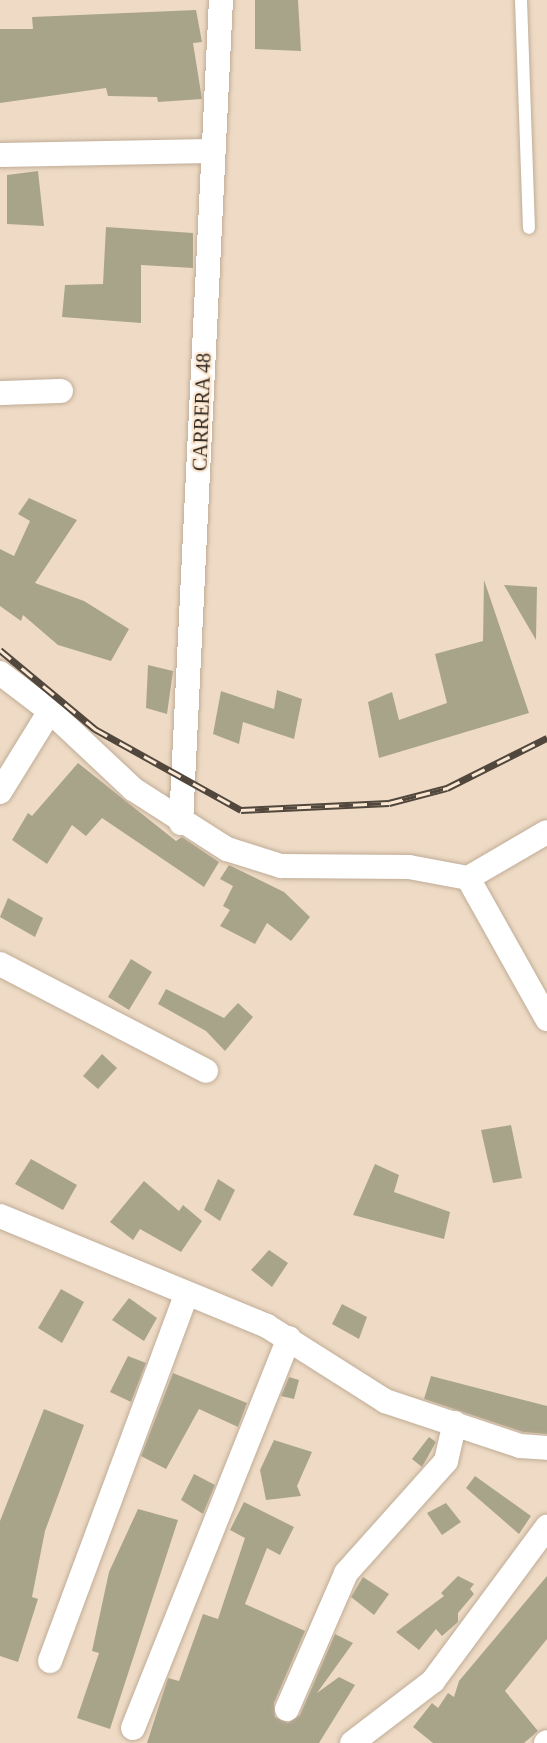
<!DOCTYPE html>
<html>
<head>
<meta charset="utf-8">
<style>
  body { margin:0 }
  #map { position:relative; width:547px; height:1743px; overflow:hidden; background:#efdbc5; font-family:Georgia,serif }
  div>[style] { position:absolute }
  .building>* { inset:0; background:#a8a48a }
  .roads { filter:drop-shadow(0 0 2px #bfac97) drop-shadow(0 0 2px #bfac97) }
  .service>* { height:12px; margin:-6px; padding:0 6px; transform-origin:6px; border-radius:6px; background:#fff }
  .minor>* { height:24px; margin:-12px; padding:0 12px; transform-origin:12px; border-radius:12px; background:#fff }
  .rail>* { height:7px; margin-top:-3.5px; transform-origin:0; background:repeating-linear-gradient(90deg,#fce8d2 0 14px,#51473c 0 28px); box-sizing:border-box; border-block:2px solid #51473c }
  span { translate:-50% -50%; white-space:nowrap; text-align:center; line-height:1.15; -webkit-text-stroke:4.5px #fce8d2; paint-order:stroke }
  .street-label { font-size:20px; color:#2f271f }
</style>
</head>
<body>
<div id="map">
  <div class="building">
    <i style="clip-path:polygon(255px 0,298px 0,301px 51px,255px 49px)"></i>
    <i style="clip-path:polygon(196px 10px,202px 42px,193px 43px,202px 99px,158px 102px,157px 97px,108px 96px,106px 88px,0 103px,0 29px,33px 29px,32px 17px)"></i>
    <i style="clip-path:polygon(38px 171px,44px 226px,7px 224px,7px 175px)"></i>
    <i style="clip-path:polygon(106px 227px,193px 233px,193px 268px,141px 265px,141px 323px,62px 317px,65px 285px,103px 284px)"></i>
    <i style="clip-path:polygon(29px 498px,77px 520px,35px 583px,84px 601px,129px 629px,111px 661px,58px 645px,23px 615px,21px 621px,0 606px,0 549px,14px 556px,30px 521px,18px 514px)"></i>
    <i style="clip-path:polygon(484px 580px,529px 713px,379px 758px,368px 702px,392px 692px,399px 720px,447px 703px,435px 654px,483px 641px)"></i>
    <i style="clip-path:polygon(504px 585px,537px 587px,536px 640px)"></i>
    <i style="clip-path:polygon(148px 665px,173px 671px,167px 714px,146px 708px)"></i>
    <i style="clip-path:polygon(277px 690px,302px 699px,294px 739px,243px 722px,239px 744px,213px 734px,221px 691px,274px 709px)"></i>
    <i style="clip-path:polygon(78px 763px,176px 841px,182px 837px,219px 862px,204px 887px,102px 818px,86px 836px,72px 825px,47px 864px,12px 840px,28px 813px,32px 816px)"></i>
    <i style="clip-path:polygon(229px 865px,284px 892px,310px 917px,291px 941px,267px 923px,255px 944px,220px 926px,230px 910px,223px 906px,233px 886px,220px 879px)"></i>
    <i style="clip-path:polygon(8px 898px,43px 918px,35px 937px,0 917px)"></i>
    <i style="clip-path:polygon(131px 959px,152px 972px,129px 1010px,108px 997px)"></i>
    <i style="clip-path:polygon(166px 989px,224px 1018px,238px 1003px,253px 1017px,225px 1051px,206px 1031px,158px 1004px)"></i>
    <i style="clip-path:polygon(102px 1054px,117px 1068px,98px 1089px,83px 1076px)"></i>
    <i style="clip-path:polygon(511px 1125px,522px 1178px,493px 1183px,481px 1130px)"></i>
    <i style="clip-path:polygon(31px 1159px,77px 1185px,63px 1210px,15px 1184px)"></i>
    <i style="clip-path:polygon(375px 1164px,399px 1175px,394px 1192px,450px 1212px,444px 1239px,353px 1215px)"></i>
    <i style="clip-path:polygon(218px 1179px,235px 1190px,220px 1221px,204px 1210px)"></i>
    <i style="clip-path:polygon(144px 1181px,179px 1211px,183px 1205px,202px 1221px,181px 1252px,140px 1229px,133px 1240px,110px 1222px)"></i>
    <i style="clip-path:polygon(269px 1250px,288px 1263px,272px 1287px,251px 1270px)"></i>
    <i style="clip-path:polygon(61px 1289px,84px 1302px,62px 1343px,38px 1328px)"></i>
    <i style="clip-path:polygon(129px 1298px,157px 1318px,144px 1341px,112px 1320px)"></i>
    <i style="clip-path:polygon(342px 1304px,367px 1317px,359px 1339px,332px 1324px)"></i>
    <i style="clip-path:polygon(128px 1356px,146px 1363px,131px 1402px,110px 1392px)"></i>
    <i style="clip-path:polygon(173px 1373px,247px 1403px,238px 1427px,199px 1409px,166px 1469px,141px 1456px)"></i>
    <i style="clip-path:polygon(431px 1376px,547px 1406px,547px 1434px,523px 1432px,424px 1399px)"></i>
    <i style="clip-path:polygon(289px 1377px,299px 1380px,294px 1399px,281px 1396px)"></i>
    <i style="clip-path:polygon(44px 1409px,84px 1425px,45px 1531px,32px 1597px,38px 1599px,18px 1662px,0 1656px,0 1521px)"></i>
    <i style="clip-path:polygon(429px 1437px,436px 1442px,422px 1467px,412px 1459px)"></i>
    <i style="clip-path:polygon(274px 1440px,312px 1452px,297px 1486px,301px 1496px,266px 1500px,260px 1470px)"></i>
    <i style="clip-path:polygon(194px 1474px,215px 1485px,203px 1514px,181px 1500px)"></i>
    <i style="clip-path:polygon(475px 1476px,531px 1516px,519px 1534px,466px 1488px)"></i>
    <i style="clip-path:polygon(244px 1502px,294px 1527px,280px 1555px,267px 1548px,245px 1604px,305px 1631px,274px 1703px,275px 1717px,288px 1723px,300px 1715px,335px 1634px,353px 1643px,317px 1693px,339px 1677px,355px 1685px,319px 1743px,147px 1743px,168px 1678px,179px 1681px,203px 1614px,218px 1619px,245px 1538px,230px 1530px)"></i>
    <i style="clip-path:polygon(446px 1503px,461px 1522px,442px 1535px,427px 1513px)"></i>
    <i style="clip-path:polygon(138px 1509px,178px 1520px,110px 1729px,77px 1718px,99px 1653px,92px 1651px,109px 1572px)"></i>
    <i style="clip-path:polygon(458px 1576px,474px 1584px,470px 1589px,474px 1594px,458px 1613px,458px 1622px,442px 1636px,436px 1629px,419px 1650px,396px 1632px,444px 1596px,441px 1593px)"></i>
    <i style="clip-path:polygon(547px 1576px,547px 1639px,505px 1691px,538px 1731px,524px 1743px,433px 1743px,413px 1727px,432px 1703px,438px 1708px,448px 1693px,454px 1697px,459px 1681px)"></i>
    <i style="clip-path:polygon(363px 1577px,389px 1594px,374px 1615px,351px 1597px)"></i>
  </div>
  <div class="roads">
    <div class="service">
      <i style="left:521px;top:0;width:228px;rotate:88deg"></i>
    </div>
    <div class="minor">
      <i style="left:0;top:155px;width:211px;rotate:-1.1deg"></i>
      <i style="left:0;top:393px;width:61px;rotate:-1.9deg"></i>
      <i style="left:0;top:673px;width:63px;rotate:37.2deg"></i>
      <i style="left:50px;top:711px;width:114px;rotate:43.2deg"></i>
      <i style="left:133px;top:789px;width:112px;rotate:32.6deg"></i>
      <i style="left:227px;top:849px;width:57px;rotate:17.5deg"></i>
      <i style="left:281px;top:866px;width:128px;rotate:0.4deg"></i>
      <i style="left:409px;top:867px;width:60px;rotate:10.6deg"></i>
      <i style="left:468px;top:878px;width:162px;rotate:60.7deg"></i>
      <i style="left:0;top:792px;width:95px;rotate:-58.3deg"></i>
      <i style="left:181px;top:823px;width:824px;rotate:-87.22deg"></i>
      <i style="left:468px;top:878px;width:91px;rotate:-30.2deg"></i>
      <i style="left:0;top:964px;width:232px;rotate:27.4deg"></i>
      <i style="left:0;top:1216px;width:289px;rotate:22.4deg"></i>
      <i style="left:267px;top:1326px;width:140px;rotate:32.4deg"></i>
      <i style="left:385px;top:1401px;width:142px;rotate:18.4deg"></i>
      <i style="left:520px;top:1446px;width:27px;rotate:4deg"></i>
      <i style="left:50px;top:1661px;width:390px;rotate:-69.6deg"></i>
      <i style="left:287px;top:1709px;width:148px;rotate:-66.5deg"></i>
      <i style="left:346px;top:1573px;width:150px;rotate:-48.2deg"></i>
      <i style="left:446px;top:1461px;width:39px;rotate:-77deg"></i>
      <i style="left:133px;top:1728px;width:420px;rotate:-68.2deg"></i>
      <i style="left:352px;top:1743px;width:102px;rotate:-37.4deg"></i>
      <i style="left:433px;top:1681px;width:192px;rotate:-53.5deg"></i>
      <i style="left:546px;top:1743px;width:1px;rotate:-45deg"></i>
    </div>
  </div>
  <div class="rail">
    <i style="left:0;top:650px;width:124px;rotate:39.7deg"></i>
    <i style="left:95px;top:729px;width:167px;rotate:29deg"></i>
    <i style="left:241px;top:810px;width:148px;rotate:-2.7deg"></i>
    <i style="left:389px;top:803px;width:60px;rotate:-14.5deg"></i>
    <i style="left:447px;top:788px;width:112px;rotate:-26.6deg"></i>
  </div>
  <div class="street-label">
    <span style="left:202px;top:412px;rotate:-88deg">CARRERA 48</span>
  </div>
</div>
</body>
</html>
